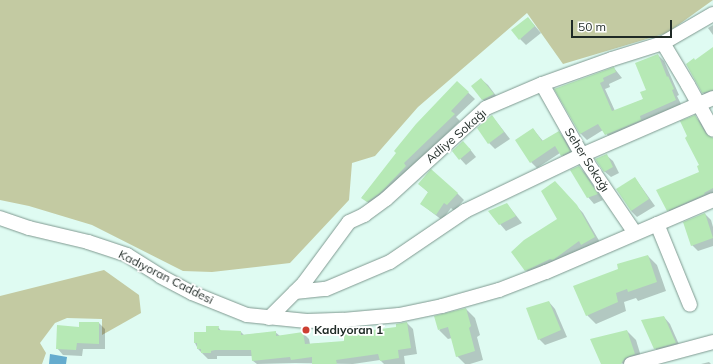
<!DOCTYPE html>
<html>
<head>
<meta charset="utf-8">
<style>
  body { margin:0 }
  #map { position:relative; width:713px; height:364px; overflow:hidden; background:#dffbf2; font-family:Mulish,sans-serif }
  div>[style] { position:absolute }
  .green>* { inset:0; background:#c3caa2 }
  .water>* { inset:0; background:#65acce }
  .shadow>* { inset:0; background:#0003 }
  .building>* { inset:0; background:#b6e9b5 }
  .roads { filter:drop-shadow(0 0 1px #7f9990) drop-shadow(0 0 1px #7f9990) }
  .minor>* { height:14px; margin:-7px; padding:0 7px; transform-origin:7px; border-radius:7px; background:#fff }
  .dots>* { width:11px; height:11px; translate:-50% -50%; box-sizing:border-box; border:2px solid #fff; border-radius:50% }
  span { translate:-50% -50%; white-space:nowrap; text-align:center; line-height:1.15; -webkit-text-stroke:3.5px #fff; paint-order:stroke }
  .street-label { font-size:12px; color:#1f2a26 }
  .poi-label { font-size:12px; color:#1f2a26; font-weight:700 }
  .left { translate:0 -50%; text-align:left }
  .scale { position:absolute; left:571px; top:20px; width:101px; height:18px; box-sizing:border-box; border:2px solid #1f2a26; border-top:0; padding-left:5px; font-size:12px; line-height:14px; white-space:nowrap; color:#1f2a26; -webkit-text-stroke:3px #fff; paint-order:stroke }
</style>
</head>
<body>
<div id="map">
  <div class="green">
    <i style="clip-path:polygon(0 0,713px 0,667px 33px,563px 64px,527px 13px,418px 107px,375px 156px,352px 163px,349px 200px,290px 263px,212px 272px,183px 271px,92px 225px,29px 206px,0 200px)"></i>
    <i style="clip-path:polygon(104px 270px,139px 295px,141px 313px,102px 335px,102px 319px,67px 318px,55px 323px,40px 343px,46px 353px,42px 364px,0 364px,0 296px)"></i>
  </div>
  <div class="water">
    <i style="clip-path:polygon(50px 354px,67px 357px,66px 364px,49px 364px)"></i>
  </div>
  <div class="shadow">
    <i style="clip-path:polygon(528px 18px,541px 33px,526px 45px,520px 39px)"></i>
    <i style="clip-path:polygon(713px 25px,713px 35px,708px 28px)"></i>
    <i style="clip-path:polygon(713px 48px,713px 98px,709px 99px,703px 93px,687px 65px,696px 61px)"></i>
    <i style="clip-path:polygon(658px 55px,664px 61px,679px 95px,677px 96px,682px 106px,612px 140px,603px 130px,587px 140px,581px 134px,556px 89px,614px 68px,622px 78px,609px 84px,610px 87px,605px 89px,615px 111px,644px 99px)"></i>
    <i style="clip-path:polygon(481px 79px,488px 85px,500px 101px,489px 106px,483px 100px,472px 86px)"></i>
    <i style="clip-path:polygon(457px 82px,475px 99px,456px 117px,460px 121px,409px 170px,374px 208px,362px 197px)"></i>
    <i style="clip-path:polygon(492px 116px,510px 139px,495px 149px,489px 143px)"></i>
    <i style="clip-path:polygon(695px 116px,701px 123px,713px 144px,713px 197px,674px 216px,668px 210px,701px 172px,701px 165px,689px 137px)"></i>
    <i style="clip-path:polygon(533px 129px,543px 141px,559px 132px,565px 139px,576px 158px,568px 161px,560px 153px,537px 168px,531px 162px)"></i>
    <i style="clip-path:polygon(469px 148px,476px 157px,466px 165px,453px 151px)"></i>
    <i style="clip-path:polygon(606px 155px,613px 161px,619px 173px,611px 177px,604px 171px)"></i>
    <i style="clip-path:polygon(579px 167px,585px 173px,603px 200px,594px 204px,588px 197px)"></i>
    <i style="clip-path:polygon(635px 178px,655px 206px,637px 217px,631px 211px)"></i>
    <i style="clip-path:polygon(419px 184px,457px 193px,464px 200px,454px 211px,451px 208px,442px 220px,421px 204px,429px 193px)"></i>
    <i style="clip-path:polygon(561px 189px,583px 213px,601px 244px,588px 250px,585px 247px,560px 265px,532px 277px,526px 270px,558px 220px)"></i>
    <i style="clip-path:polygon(507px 204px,522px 223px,506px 231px,500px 224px)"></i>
    <i style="clip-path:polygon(705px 214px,711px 220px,713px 227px,713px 246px,698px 251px,692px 245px)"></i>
    <i style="clip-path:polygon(648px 256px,657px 265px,666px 291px,638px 301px,636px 298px,624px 302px,626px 311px,596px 324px,587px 315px,620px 269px)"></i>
    <i style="clip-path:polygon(549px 302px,555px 309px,567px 337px,545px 345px,539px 339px)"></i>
    <i style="clip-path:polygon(466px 309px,475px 318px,480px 335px,477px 337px,483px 360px,470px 364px,465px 364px,457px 356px,452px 338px,448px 339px,439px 330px)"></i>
    <i style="clip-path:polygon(664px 317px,670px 324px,681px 349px,661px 355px,655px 348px)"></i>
    <i style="clip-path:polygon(80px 323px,99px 323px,105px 329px,105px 349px,83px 349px,82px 356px,63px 355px,57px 348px,80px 328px)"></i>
    <i style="clip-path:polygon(407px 323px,413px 329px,417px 354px,404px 356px,405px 364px,384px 364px,380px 360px,353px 364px,295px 363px,257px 364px,253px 361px,253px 356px,217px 356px,217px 359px,208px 359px,198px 349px,195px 343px,195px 333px,207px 334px,218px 327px,222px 332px,241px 332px,244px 335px,275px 332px,280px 336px,303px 333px,309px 339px,310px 344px,345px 342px,364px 328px,368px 332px,397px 328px)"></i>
    <i style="clip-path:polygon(627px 331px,636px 340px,643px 363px,602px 364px)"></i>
    <i style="clip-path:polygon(709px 362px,711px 364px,701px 364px)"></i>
  </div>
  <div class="building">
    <i style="clip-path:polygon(528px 17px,535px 26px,519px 40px,511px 30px)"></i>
    <i style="clip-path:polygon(713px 47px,713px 90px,702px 93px,686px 64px,694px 58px,695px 60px)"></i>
    <i style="clip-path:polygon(658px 54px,667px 77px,668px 76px,674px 89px,672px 90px,676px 100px,640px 116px,641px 120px,605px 135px,598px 124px,580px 134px,554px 89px,614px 67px,616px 72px,603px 78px,604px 81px,600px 83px,612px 111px,643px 99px,640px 92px,646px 90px,635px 63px)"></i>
    <i style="clip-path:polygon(481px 78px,494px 94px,482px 100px,471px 86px)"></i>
    <i style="clip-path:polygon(457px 81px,469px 92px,451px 111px,455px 114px,404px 163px,406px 166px,381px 192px,367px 202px,361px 198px,396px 153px,394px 151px,416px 124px)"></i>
    <i style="clip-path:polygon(492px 115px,504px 132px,488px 144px,477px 128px)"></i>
    <i style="clip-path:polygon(695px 115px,706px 134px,713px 138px,713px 188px,704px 193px,705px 194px,667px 211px,656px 190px,699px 172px,697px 166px,699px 165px,685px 138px,687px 136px,680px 121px)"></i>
    <i style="clip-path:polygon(533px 128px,542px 141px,559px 131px,570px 151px,561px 156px,555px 146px,530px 163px,515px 140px)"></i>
    <i style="clip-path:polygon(463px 141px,471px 150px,459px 160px,452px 151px)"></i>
    <i style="clip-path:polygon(607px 154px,613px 167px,604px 172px,595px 159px)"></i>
    <i style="clip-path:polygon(579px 166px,598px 194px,587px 198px,570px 170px)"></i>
    <i style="clip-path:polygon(431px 169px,458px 193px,447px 205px,444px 203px,436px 215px,420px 204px,428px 192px,418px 184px)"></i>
    <i style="clip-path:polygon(635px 177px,649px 199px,631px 211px,616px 189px)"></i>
    <i style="clip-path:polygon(555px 181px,577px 205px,595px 237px,581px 245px,579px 241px,553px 260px,550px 259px,525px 271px,511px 252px,524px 240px,557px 219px,541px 191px)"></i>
    <i style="clip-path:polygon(507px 203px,516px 216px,499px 225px,488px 211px)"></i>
    <i style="clip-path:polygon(705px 213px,713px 238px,691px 246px,683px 222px)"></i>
    <i style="clip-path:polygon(648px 255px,657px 282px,628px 292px,627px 289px,616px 293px,618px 302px,586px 316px,573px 286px,618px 269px,617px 264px)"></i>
    <i style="clip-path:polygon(549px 301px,561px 330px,538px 340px,526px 308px)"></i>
    <i style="clip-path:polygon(466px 308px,471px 326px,469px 328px,475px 351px,456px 357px,448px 327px,438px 330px,434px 316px)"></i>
    <i style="clip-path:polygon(664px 316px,676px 343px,654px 349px,641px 320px)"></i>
    <i style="clip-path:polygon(79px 322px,99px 322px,99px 344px,77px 343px,76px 350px,56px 349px,57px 325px,79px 327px)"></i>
    <i style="clip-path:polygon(407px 322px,411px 348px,398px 350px,399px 358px,380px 361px,378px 354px,336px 360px,337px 364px,312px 364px,312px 357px,291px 360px,290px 357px,252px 361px,251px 350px,215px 350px,211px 351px,211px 353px,201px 353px,201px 349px,197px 349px,197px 343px,194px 343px,194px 332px,206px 332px,206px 326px,219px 326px,218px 330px,241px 331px,241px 335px,276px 331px,276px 336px,303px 332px,305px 344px,344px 341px,342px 331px,364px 327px,365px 331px,396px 327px,396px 324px)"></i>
    <i style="clip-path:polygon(627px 330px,635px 354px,625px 358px,621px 364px,601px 364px,590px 339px)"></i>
  </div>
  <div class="roads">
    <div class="minor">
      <i style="left:663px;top:43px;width:49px;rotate:59.2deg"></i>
      <i style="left:688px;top:85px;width:51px;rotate:60.9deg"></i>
      <i style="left:542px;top:84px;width:81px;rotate:60.6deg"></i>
      <i style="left:582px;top:155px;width:94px;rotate:55.8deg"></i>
      <i style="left:0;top:218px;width:31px;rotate:19deg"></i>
      <i style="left:29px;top:228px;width:61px;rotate:13.3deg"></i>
      <i style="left:88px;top:242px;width:41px;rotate:18.4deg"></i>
      <i style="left:127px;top:255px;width:39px;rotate:32deg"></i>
      <i style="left:160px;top:276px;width:36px;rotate:28deg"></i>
      <i style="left:192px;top:293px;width:59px;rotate:21.8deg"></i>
      <i style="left:247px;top:315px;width:60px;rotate:5.7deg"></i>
      <i style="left:307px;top:321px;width:36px;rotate:-2deg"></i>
      <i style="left:343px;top:320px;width:56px;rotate:-5.1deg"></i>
      <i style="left:399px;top:315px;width:44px;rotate:-11.8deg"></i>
      <i style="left:442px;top:306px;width:59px;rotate:-15.7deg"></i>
      <i style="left:499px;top:290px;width:50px;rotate:-21deg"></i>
      <i style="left:546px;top:272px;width:182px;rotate:-23.3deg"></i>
      <i style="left:657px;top:224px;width:87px;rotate:67.8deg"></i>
      <i style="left:295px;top:292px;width:31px;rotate:-6deg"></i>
      <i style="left:326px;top:289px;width:69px;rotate:-22.9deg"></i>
      <i style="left:390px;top:262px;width:91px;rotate:-34.2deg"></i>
      <i style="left:465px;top:211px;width:130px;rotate:-25.6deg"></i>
      <i style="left:582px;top:155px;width:143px;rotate:-23.5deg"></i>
      <i style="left:269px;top:318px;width:49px;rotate:-45deg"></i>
      <i style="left:304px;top:283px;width:76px;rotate:-53.6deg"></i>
      <i style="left:349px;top:222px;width:17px;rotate:-25deg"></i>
      <i style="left:364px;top:215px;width:27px;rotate:-36deg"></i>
      <i style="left:386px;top:199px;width:135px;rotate:-42.3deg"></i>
      <i style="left:486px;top:108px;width:61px;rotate:-23.2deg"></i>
      <i style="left:542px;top:84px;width:74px;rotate:-19.7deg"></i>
      <i style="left:612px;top:59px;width:53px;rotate:-17.4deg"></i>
      <i style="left:663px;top:43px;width:58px;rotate:-30.1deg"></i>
      <i style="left:631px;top:364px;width:85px;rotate:-15deg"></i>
    </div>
  </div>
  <div class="dots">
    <i style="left:306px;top:330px;background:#cc3e31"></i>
  </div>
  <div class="street-label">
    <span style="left:456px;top:136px;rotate:-41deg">Adliye Sokağı</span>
    <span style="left:587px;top:160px;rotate:58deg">Seher Sokağı</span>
    <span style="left:166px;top:277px;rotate:27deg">Kadıyoran Caddesi</span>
  </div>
  <div class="poi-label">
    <span class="left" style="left:314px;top:330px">Kadıyoran 1</span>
  </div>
  <div class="scale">50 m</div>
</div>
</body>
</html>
